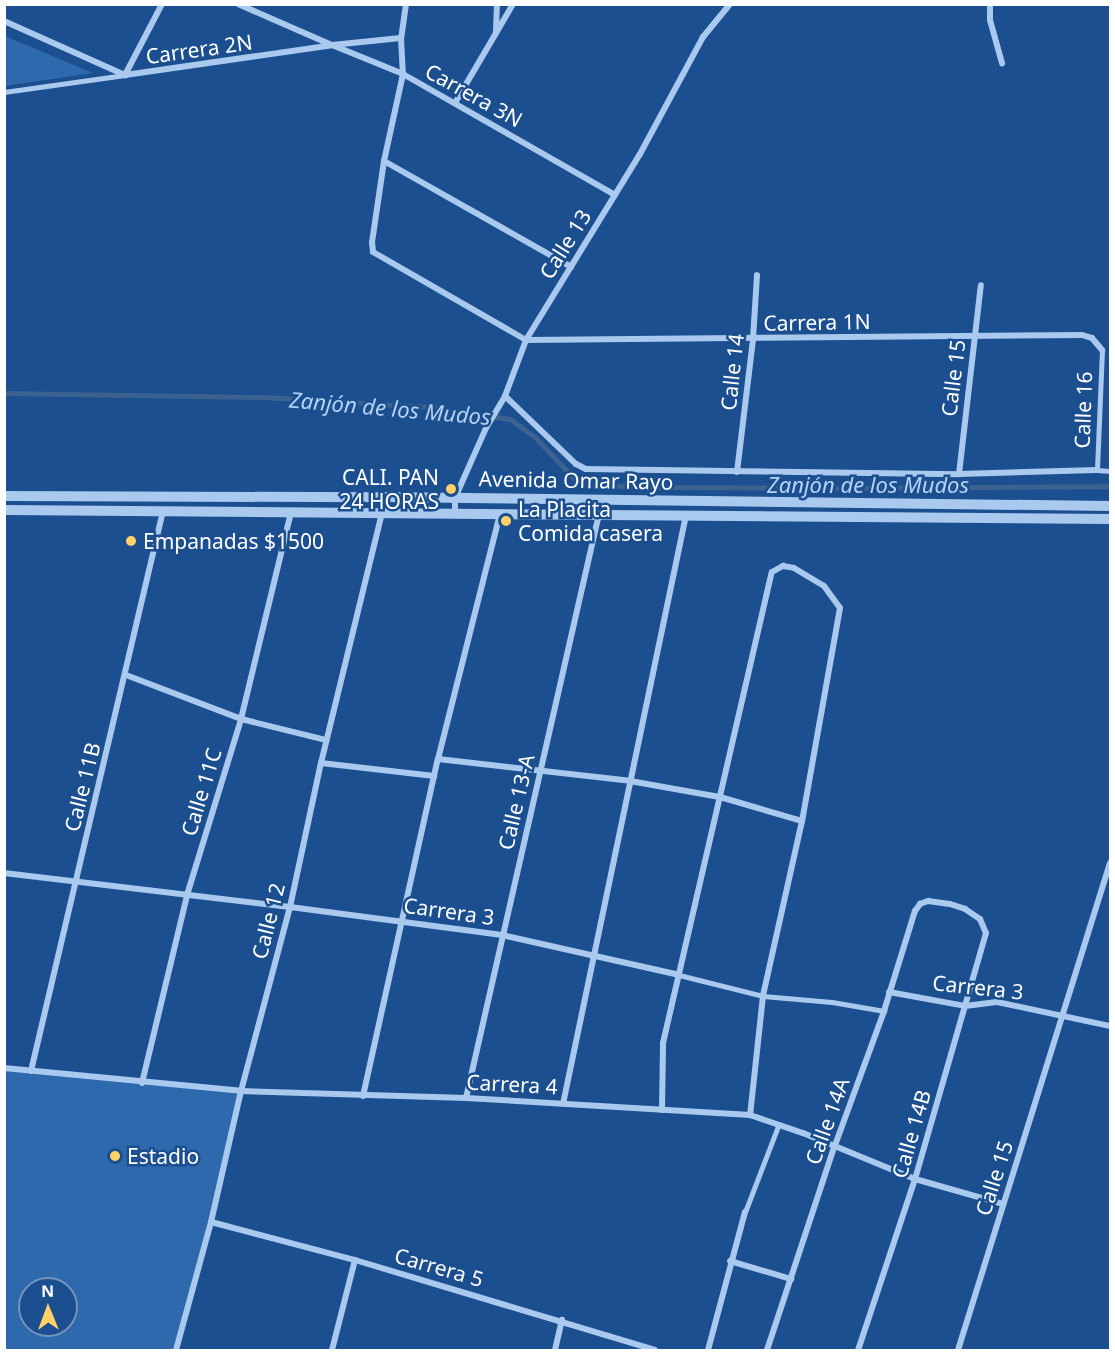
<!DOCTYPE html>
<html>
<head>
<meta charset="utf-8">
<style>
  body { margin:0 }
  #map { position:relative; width:1115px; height:1355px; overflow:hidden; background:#1b4f8f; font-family:"Noto Sans",sans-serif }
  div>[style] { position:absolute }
  .green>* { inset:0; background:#2e69ad }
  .stream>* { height:5px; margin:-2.5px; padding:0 2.5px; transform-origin:2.5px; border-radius:2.5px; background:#3c6290 }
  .pedestrian>* { height:5px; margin:-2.5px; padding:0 2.5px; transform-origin:2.5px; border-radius:2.5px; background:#a9c9ee }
  .minor>* { height:6px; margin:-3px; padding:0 3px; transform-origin:3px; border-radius:3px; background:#a9c9ee }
  .tertiary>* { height:10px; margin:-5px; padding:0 5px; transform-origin:5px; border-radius:5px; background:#a9c9ee }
  .dots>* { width:16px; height:16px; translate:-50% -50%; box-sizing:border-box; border:3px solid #1b4f8f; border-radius:50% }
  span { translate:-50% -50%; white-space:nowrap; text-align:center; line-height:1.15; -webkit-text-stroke:5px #1b4f8f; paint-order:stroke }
  .street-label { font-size:21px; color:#fff }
  .poi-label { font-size:21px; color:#fff }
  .right { translate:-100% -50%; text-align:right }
  .left { translate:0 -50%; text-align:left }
  .water-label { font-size:22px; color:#b5d3f5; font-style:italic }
  .frame { position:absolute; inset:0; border:6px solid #fff; pointer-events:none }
  .north { position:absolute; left:18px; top:1277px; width:60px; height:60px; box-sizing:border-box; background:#1b4f8f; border:2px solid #7695bc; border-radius:50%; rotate:359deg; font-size:16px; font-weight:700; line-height:24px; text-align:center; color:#fff }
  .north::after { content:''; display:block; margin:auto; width:21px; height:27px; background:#ffd166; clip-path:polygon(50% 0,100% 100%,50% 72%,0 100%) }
</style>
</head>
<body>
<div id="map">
  <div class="green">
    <i style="clip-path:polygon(4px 36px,5px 36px,93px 73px,5px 86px)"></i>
    <i style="clip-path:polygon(evenodd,5px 1068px,241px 1091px,176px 1350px,5px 1350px,5px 1068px,30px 1289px,66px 1289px,66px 1325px,30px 1325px,30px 1289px)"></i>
  </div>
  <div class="stream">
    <i style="left:4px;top:393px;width:259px;rotate:0.9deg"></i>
    <i style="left:263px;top:397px;width:167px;rotate:3.4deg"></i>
    <i style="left:430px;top:407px;width:41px;rotate:8.3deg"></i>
    <i style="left:471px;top:413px;width:39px;rotate:9deg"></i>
    <i style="left:510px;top:419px;width:31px;rotate:36deg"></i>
    <i style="left:535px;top:437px;width:64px;rotate:46.9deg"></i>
    <i style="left:579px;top:484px;width:71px;rotate:2.4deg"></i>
    <i style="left:650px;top:487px;width:198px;rotate:0.3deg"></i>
    <i style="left:848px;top:488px;width:262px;rotate:-0.4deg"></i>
  </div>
  <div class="pedestrian">
    <i style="left:4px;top:92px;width:122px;rotate:-8deg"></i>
    <i style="left:1102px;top:350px;width:120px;rotate:92.4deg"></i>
    <i style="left:1097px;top:470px;width:13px;rotate:4deg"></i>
    <i style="left:679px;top:975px;width:87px;rotate:14deg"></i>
    <i style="left:763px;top:996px;width:69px;rotate:5deg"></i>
    <i style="left:832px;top:1002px;width:53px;rotate:9.8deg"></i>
    <i style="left:745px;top:1212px;width:92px;rotate:-69deg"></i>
  </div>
  <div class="minor">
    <i style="left:238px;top:4px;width:103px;rotate:23.6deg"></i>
    <i style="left:332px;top:45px;width:69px;rotate:-5.8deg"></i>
    <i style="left:406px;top:4px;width:34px;rotate:98deg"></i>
    <i style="left:401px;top:38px;width:36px;rotate:87deg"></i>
    <i style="left:403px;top:74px;width:244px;rotate:29.7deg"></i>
    <i style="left:990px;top:4px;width:16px;rotate:90deg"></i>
    <i style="left:990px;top:20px;width:45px;rotate:74.4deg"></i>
    <i style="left:4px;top:21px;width:133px;rotate:24.1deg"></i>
    <i style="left:125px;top:75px;width:209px;rotate:-8.2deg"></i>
    <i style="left:332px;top:45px;width:77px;rotate:22.2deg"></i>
    <i style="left:403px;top:74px;width:89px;rotate:102.3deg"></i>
    <i style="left:384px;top:161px;width:215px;rotate:29.5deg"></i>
    <i style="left:496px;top:31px;width:27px;rotate:-88deg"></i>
    <i style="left:125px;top:75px;width:80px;rotate:-62.5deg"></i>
    <i style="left:455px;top:103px;width:115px;rotate:-59.6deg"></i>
    <i style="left:384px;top:161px;width:82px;rotate:98.4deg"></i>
    <i style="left:372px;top:242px;width:10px;rotate:84deg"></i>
    <i style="left:373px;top:252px;width:177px;rotate:29.9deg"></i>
    <i style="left:526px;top:340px;width:556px;rotate:-0.52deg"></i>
    <i style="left:1082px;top:335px;width:10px;rotate:17deg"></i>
    <i style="left:1092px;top:338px;width:16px;rotate:50deg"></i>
    <i style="left:505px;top:396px;width:98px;rotate:43.8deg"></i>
    <i style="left:576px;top:464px;width:11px;rotate:27deg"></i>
    <i style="left:586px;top:469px;width:373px;rotate:0.8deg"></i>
    <i style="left:959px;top:474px;width:138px;rotate:-1.7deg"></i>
    <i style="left:737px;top:472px;width:134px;rotate:-83.1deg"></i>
    <i style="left:753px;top:339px;width:64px;rotate:-86.4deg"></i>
    <i style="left:959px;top:474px;width:190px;rotate:-83.4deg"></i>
    <i style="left:455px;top:513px;width:15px;rotate:-90deg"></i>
    <i style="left:455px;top:498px;width:77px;rotate:-66.1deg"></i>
    <i style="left:486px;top:428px;width:37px;rotate:-59deg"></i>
    <i style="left:505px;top:396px;width:60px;rotate:-69.4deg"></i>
    <i style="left:526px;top:340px;width:218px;rotate:-58.5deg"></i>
    <i style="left:640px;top:154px;width:133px;rotate:-61.7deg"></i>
    <i style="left:703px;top:37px;width:43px;rotate:-50.7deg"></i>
    <i style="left:126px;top:675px;width:123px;rotate:20.9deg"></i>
    <i style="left:241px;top:719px;width:88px;rotate:13.9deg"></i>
    <i style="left:438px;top:759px;width:193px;rotate:6.5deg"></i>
    <i style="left:630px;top:781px;width:91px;rotate:10.1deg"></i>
    <i style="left:720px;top:797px;width:85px;rotate:16.3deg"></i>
    <i style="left:321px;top:763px;width:114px;rotate:6.6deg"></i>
    <i style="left:4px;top:873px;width:288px;rotate:6.8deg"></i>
    <i style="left:290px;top:907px;width:214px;rotate:7.5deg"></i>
    <i style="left:502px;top:935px;width:181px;rotate:12.7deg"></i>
    <i style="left:889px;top:992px;width:77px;rotate:10.4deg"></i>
    <i style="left:965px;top:1006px;width:32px;rotate:-7deg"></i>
    <i style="left:997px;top:1002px;width:116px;rotate:12deg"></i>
    <i style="left:4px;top:1068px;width:238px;rotate:5.5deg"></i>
    <i style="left:241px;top:1091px;width:225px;rotate:1.8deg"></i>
    <i style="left:466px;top:1098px;width:285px;rotate:3.4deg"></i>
    <i style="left:750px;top:1115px;width:56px;rotate:18.8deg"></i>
    <i style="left:803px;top:1133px;width:121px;rotate:22.3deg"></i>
    <i style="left:915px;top:1179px;width:91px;rotate:15.9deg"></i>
    <i style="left:31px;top:1071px;width:575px;rotate:-76.74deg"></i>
    <i style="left:142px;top:1083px;width:193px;rotate:-76.5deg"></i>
    <i style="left:187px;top:895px;width:184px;rotate:-72.9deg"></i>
    <i style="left:241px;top:719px;width:213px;rotate:-76.4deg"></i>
    <i style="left:363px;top:1096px;width:345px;rotate:-77.5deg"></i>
    <i style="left:438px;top:759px;width:253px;rotate:-75.8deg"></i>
    <i style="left:466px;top:1098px;width:599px;rotate:-77.17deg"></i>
    <i style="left:563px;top:1104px;width:602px;rotate:-78.2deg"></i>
    <i style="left:662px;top:1110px;width:67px;rotate:-89.1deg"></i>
    <i style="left:663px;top:1043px;width:483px;rotate:-77deg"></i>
    <i style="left:772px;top:572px;width:13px;rotate:-29deg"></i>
    <i style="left:783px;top:566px;width:11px;rotate:10deg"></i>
    <i style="left:794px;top:568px;width:35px;rotate:31deg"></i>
    <i style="left:824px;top:586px;width:27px;rotate:54deg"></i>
    <i style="left:840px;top:608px;width:216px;rotate:100.1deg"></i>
    <i style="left:802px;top:821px;width:179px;rotate:102.6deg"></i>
    <i style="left:763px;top:996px;width:120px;rotate:96.2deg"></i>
    <i style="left:211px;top:1222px;width:149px;rotate:14.8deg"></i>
    <i style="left:355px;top:1260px;width:313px;rotate:16.7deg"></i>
    <i style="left:730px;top:1261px;width:64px;rotate:16.4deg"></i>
    <i style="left:176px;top:1350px;width:133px;rotate:-74.7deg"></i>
    <i style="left:211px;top:1222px;width:134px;rotate:-77.1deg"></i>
    <i style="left:241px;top:1091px;width:190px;rotate:-75.1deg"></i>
    <i style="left:290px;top:907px;width:147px;rotate:-77.9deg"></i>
    <i style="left:321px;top:763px;width:258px;rotate:-76.3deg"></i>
    <i style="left:382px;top:512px;width:15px;rotate:-90deg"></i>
    <i style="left:332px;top:1350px;width:93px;rotate:-75.7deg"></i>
    <i style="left:555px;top:1350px;width:31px;rotate:-77deg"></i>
    <i style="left:708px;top:1350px;width:143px;rotate:-75deg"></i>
    <i style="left:767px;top:1350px;width:213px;rotate:-71.7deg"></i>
    <i style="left:834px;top:1148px;width:146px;rotate:-69.9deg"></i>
    <i style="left:884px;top:1011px;width:105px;rotate:-72.8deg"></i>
    <i style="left:915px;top:911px;width:9px;rotate:-54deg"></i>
    <i style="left:920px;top:904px;width:9px;rotate:-21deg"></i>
    <i style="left:928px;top:901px;width:22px;rotate:8deg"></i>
    <i style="left:950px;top:904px;width:16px;rotate:18deg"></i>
    <i style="left:965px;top:909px;width:18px;rotate:34deg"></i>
    <i style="left:980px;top:919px;width:15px;rotate:67deg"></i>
    <i style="left:986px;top:933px;width:256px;rotate:106.1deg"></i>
    <i style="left:915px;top:1179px;width:180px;rotate:108.4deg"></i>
    <i style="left:958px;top:1350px;width:510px;rotate:-72.67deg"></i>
  </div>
  <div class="tertiary">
    <i style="left:4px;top:496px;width:378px;rotate:0.2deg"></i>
    <i style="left:382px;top:497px;width:728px;rotate:0.71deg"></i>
    <i style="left:4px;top:510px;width:1106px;rotate:0.47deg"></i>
  </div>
  <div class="dots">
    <i style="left:451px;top:489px;background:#ffd166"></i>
    <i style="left:506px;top:521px;background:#ffd166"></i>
    <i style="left:131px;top:541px;background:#ffd166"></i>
    <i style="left:115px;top:1156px;background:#ffd166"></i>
  </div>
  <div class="street-label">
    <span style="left:199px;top:49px;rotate:-8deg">Carrera 2N</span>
    <span style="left:474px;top:95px;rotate:29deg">Carrera 3N</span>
    <span style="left:565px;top:244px;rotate:-58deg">Calle 13</span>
    <span style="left:817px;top:322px;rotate:-1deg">Carrera 1N</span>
    <span style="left:732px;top:372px;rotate:-84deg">Calle 14</span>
    <span style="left:953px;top:378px;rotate:-83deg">Calle 15</span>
    <span style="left:1083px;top:410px;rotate:-88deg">Calle 16</span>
    <span style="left:576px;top:480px;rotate:1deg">Avenida Omar Rayo</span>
    <span style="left:82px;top:787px;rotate:-76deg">Calle 11B</span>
    <span style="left:201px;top:792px;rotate:-73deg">Calle 11C</span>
    <span style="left:516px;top:802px;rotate:-77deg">Calle 13-A</span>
    <span style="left:449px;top:911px;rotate:8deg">Carrera 3</span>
    <span style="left:268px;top:921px;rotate:-76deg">Calle 12</span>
    <span style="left:978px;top:987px;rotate:6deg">Carrera 3</span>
    <span style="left:512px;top:1084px;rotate:3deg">Carrera 4</span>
    <span style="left:827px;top:1121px;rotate:-70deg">Calle 14A</span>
    <span style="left:911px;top:1134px;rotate:-74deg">Calle 14B</span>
    <span style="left:994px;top:1178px;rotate:-72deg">Calle 15</span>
    <span style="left:439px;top:1267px;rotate:16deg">Carrera 5</span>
  </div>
  <div class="poi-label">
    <span class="right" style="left:439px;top:489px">CALI. PAN<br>24 HORAS</span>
    <span class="left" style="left:518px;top:521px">La Placita<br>Comida casera</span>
    <span class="left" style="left:143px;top:541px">Empanadas $1500</span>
    <span class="left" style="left:127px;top:1156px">Estadio</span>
  </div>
  <div class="water-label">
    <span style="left:390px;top:408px;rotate:5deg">Zanjón de los Mudos</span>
    <span style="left:868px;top:485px">Zanjón de los Mudos</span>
  </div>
  <div class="frame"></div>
  <div class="north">N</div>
</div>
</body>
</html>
